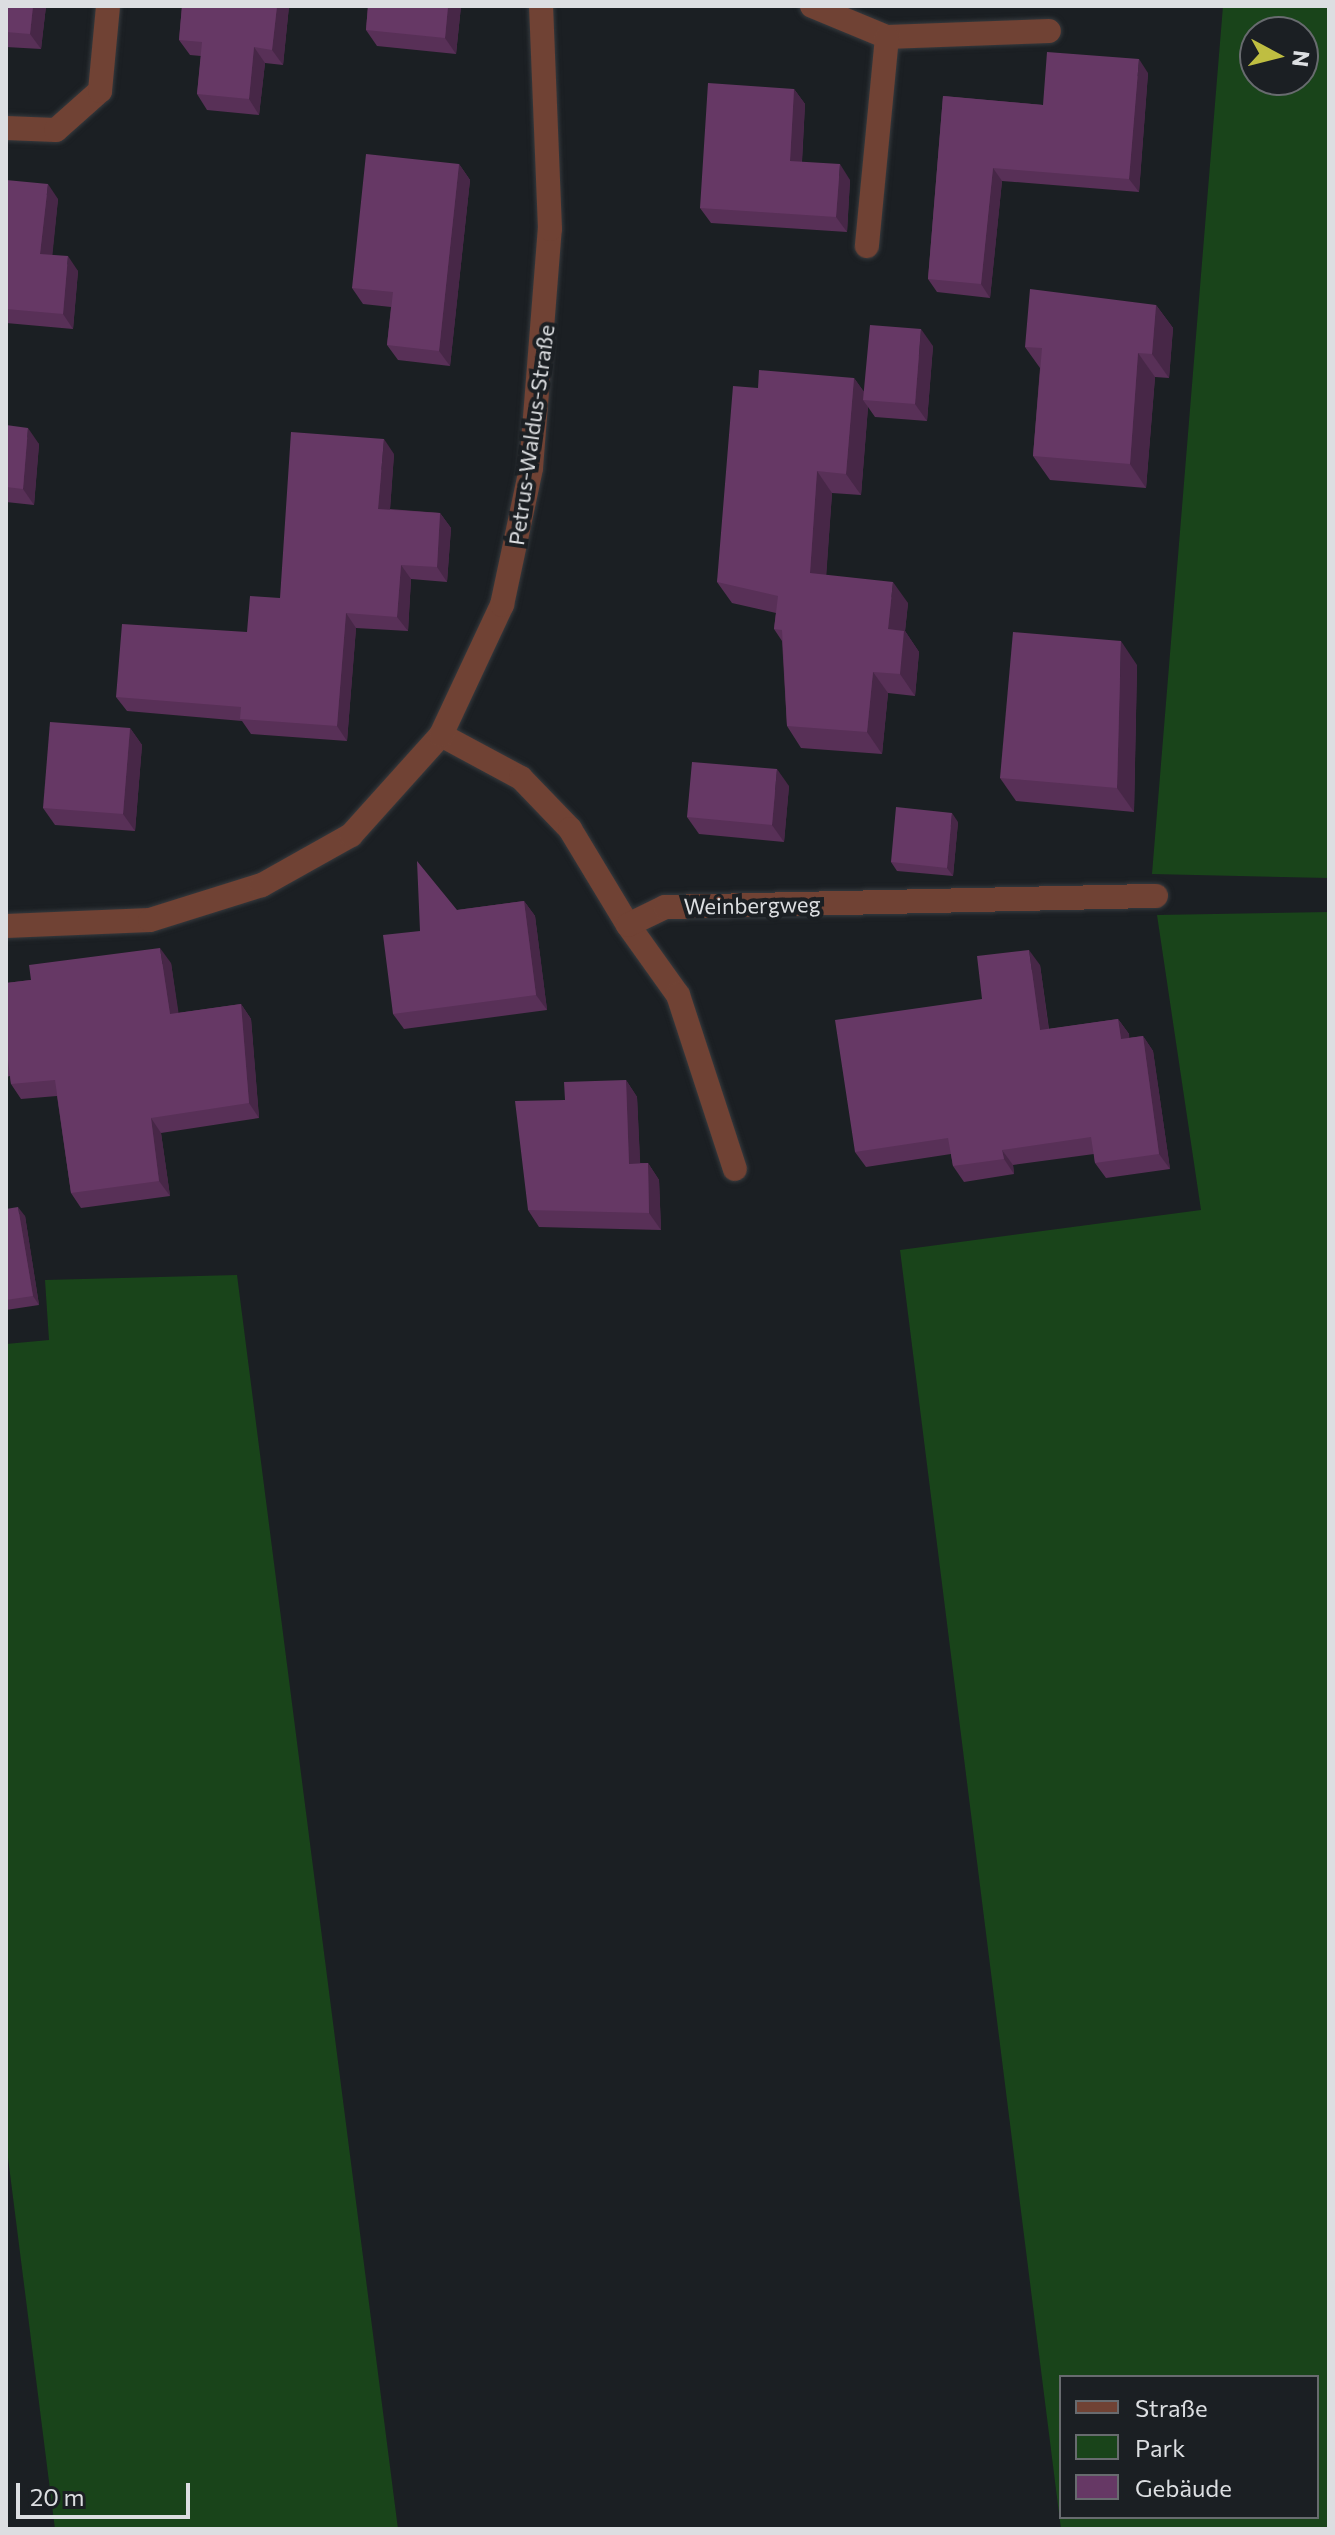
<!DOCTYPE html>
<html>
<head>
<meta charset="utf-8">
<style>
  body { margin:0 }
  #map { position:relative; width:1335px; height:2535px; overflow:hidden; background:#1b1f23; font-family:Commissioner,sans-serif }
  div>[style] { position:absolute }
  .green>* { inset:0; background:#19441a }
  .roads { filter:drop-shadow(0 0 2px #363a3e) drop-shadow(0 0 2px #363a3e) }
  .lane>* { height:24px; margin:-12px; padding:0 12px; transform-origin:12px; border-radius:12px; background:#704234 }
  .street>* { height:24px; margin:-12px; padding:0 12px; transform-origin:12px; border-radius:12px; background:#704234 }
  .wall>* { inset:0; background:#583057 }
  .shaded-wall>* { inset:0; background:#472747 }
  .building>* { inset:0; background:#663865 }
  span { translate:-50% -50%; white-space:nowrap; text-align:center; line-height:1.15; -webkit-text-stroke:8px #1b1f23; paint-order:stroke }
  .street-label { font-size:22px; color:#dcdee1 }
  .frame { position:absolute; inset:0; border:8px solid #dcdee1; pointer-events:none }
  .legend { position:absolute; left:1059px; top:2375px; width:260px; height:144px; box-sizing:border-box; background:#1b1f23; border:2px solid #686b6f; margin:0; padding:10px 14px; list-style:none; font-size:24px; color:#dcdee1 }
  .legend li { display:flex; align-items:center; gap:16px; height:40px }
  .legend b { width:40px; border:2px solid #686b6f }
  .north { position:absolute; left:1239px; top:16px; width:80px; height:80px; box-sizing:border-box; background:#1b1f23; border:2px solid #686b6f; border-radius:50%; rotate:97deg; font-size:22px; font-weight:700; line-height:32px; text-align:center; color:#dcdee1 }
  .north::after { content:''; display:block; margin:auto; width:28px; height:36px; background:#bfbe41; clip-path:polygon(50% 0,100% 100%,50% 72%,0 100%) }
  .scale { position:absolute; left:16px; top:2483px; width:174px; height:36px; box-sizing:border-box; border:4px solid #dcdee1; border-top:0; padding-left:10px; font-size:24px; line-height:28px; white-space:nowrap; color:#dcdee1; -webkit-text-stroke:6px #1b1f23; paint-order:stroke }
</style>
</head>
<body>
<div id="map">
  <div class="green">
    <i style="clip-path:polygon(evenodd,1223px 6px,1329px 6px,1329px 878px,1152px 874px,1223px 6px,1255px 32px,1303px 32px,1303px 80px,1255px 80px,1255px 32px)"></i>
    <i style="clip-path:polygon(evenodd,1329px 912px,1329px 2529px,1061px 2529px,900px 1250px,1201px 1210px,1157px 915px,1329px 912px,1061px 2377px,1317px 2377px,1317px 2517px,1061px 2517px,1061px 2377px)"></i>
    <i style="clip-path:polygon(237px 1275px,398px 2529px,55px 2529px,6px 2142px,6px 1344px,49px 1340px,45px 1280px)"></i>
  </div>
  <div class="roads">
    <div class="lane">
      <i style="left:887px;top:37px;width:162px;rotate:-2.1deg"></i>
      <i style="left:628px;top:925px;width:86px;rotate:54.5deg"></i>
      <i style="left:678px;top:995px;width:183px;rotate:71.9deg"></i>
    </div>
    <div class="street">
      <i style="left:812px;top:6px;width:81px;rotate:22.5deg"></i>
      <i style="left:887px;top:37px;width:210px;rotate:95.5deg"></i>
      <i style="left:6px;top:128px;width:50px;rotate:2.3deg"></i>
      <i style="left:56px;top:130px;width:59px;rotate:-41.6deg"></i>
      <i style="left:100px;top:91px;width:85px;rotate:-84.6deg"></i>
      <i style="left:441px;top:735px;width:91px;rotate:28.3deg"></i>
      <i style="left:521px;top:778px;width:71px;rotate:46.1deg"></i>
      <i style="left:570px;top:829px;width:112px;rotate:58.9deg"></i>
      <i style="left:628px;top:925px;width:41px;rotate:-25.9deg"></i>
      <i style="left:665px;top:907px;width:491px;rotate:-1.3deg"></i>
      <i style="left:6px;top:926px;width:144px;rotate:-2.4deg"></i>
      <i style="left:150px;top:920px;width:117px;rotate:-17.4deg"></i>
      <i style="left:262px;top:885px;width:102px;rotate:-29.3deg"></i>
      <i style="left:351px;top:835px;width:135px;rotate:-48deg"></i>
      <i style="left:441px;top:735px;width:144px;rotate:-64.9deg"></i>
      <i style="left:502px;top:605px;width:140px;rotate:-78deg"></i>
      <i style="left:531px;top:468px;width:240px;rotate:-85.5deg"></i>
      <i style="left:550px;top:229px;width:223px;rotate:-92.3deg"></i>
    </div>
  </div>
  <div class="wall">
    <i style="clip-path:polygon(6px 6px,46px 6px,41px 49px,6px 47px)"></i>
    <i style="clip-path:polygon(182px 6px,289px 6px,283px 65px,265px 63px,259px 115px,207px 110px,197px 94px,201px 56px,190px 55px,179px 40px)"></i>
    <i style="clip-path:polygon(368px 6px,461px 6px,456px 54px,377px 46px,366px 30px)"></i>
    <i style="clip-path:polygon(1148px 73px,1139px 192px,1002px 181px,990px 298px,937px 292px,928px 279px,943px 96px,1043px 105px)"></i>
    <i style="clip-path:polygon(794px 89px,805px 104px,802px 162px,850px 180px,847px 232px,711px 223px,700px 208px)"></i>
    <i style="clip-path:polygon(459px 164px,470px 180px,450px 366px,398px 360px,387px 345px,391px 307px,363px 304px,352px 288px)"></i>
    <i style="clip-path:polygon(6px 180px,58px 199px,52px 255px,78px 271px,73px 329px,6px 323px)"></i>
    <i style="clip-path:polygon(1156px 305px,1173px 328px,1169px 378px,1155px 377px,1146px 488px,1050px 480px,1033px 456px,1040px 368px,1025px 347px)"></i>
    <i style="clip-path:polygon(933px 346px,927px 421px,875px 417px,868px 407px,861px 495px,832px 493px,826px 575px,908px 603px,905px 631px,919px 652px,915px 696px,888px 693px,882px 754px,801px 748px,787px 726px,782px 641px,774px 629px,776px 613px,732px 603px,717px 582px,758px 388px,854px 378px,864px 392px)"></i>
    <i style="clip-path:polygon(6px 425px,39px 444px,34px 505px,6px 502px)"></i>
    <i style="clip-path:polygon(394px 454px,390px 509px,440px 513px,451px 528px,447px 582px,411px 579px,408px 631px,356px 628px,347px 741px,251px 734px,242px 721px,127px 711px,116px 697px,247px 632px,280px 598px)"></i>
    <i style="clip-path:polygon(1137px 665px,1134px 812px,1016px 801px,1000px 778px)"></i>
    <i style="clip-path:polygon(130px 728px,142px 745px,135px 831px,55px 825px,43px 808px)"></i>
    <i style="clip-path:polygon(789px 786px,784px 842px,699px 834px,687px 817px)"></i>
    <i style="clip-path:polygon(958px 822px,953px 876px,897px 871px,891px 862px)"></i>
    <i style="clip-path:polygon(524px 901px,535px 916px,547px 1010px,404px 1029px,393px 1014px,420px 931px,457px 910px)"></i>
    <i style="clip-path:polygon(171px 963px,178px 1013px,241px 1004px,251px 1019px,259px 1118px,161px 1133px,170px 1196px,81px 1208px,71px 1193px,57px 1096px,21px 1099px,11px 1084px,10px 1076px,6px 1077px,6px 983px)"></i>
    <i style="clip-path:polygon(1040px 965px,1049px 1029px,1118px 1019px,1129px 1034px,1129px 1038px,1143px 1036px,1153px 1051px,1170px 1169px,1106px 1178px,1095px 1163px,1094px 1154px,1013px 1165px,1014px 1174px,964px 1182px,953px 1166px,951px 1154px,866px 1167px,855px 1152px,982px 999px)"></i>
    <i style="clip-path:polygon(626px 1080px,637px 1097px,640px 1163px,648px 1163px,659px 1180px,661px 1230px,539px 1227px,528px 1210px,565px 1100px)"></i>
    <i style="clip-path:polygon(6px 1209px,25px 1216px,39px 1305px,6px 1310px)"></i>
  </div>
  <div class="shaded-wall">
    <i style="clip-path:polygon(33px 6px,46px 6px,41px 49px,30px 34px)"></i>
    <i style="clip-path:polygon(277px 6px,289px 6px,283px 65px,272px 50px)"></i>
    <i style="clip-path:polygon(448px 6px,461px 6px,456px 54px,445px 38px)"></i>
    <i style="clip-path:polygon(254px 47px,265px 63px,259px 115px,249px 99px)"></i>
    <i style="clip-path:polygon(1139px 59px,1148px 73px,1139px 192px,1129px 179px)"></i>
    <i style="clip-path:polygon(794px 89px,805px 104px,801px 176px,790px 161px)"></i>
    <i style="clip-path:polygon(459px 164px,470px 180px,450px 366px,439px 351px)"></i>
    <i style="clip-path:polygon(840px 164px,850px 180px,847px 232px,836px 217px)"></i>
    <i style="clip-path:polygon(993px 168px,1002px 181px,990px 298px,981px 284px)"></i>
    <i style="clip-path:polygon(48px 184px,58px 199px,51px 269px,40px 254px)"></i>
    <i style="clip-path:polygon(68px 256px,78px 271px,73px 329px,63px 314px)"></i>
    <i style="clip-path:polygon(1156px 305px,1173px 328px,1169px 378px,1152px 354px)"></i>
    <i style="clip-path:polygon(921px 329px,933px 346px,927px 421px,915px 404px)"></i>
    <i style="clip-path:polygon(1138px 353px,1155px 377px,1146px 488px,1130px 464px)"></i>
    <i style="clip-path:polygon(854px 378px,869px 399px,863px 400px,868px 407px,861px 495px,846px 474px)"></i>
    <i style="clip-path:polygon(28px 428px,39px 444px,34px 505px,23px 489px)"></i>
    <i style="clip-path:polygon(384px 439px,394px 454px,389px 523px,378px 509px)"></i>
    <i style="clip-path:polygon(817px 471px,832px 493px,825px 594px,810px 573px)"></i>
    <i style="clip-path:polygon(440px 513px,451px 528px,447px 582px,437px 567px)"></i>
    <i style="clip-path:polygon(401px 565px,411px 579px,408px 631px,397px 617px)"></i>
    <i style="clip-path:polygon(893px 582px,908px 603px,905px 631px,919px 652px,915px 696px,900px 674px,888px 629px)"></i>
    <i style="clip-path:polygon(346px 613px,356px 628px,347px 741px,337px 726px)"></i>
    <i style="clip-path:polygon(1121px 641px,1137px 665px,1134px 812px,1117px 788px)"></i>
    <i style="clip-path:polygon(873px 672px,888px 693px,882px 754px,867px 732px)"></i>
    <i style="clip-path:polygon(130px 728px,142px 745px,135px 831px,123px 814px)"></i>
    <i style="clip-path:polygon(777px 769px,789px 786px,784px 842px,772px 825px)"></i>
    <i style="clip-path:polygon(952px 813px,958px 822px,953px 876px,947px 868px)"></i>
    <i style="clip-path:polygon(524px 901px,535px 916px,547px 1010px,536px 995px)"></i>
    <i style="clip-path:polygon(160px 948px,171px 963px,181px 1029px,170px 1014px)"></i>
    <i style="clip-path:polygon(1029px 950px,1040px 965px,1051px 1046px,1040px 1030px)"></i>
    <i style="clip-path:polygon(241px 1004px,251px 1019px,259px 1118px,249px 1103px)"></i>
    <i style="clip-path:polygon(1118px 1019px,1129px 1034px,1131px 1054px,1121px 1039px)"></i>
    <i style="clip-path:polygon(1143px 1036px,1153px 1051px,1170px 1169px,1159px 1154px)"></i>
    <i style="clip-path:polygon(626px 1080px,637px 1097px,641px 1180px,629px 1164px)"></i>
    <i style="clip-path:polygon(151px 1118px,161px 1133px,170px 1196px,159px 1181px)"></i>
    <i style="clip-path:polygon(1002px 1150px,1013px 1165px,1014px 1174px,1004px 1159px)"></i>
    <i style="clip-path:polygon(648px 1163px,659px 1180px,661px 1230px,649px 1213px)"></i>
    <i style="clip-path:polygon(18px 1207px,25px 1216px,39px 1305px,33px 1296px)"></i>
  </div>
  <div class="building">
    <i style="clip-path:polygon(6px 6px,33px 6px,30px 34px,6px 32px)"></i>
    <i style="clip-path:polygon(182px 6px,277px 6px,272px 50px,254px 47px,249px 99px,197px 94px,202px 42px,179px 40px)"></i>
    <i style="clip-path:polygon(368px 6px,448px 6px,445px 38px,366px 30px)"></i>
    <i style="clip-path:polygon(1047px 52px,1139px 59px,1129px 179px,993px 168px,981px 284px,928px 279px,943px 96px,1043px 105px)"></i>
    <i style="clip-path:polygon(708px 83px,794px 89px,790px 161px,840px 164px,836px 217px,700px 208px)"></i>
    <i style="clip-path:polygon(366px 154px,459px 164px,439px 351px,387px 345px,393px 292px,352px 288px)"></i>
    <i style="clip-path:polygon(6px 180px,48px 184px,40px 254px,68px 256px,63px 314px,6px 309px)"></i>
    <i style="clip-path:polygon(1030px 289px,1156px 305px,1152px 354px,1138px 353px,1130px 464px,1033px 456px,1042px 348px,1025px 347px)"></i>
    <i style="clip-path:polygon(870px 325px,921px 329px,915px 404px,863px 400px)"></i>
    <i style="clip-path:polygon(759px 370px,854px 378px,846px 474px,817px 471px,810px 573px,893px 582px,888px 629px,904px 631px,900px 674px,873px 672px,867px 732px,787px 726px,782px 630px,774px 629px,778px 596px,717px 582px,733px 386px,758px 388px)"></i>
    <i style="clip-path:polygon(6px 425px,28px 428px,23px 489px,6px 487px)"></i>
    <i style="clip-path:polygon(291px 432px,384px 439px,378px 509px,440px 513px,437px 567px,401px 565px,397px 617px,346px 613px,337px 726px,240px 719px,241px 707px,116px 697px,122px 624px,247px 632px,250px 596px,280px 598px)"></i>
    <i style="clip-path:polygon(1013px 632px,1121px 641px,1117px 788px,1000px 778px)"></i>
    <i style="clip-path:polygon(50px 722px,130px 728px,123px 814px,43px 808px)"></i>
    <i style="clip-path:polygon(692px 762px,777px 769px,772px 825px,687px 817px)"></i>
    <i style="clip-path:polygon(896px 807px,952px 813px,947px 868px,891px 862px)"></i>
    <i style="clip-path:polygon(417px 861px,457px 910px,524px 901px,536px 995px,393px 1014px,383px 935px,420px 931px)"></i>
    <i style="clip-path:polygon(160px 948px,170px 1014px,241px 1004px,249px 1103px,151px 1118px,159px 1181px,71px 1193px,55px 1080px,11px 1084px,8px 1060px,6px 1060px,6px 983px,31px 980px,29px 965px)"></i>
    <i style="clip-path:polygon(1029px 950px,1040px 1030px,1118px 1019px,1121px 1039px,1143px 1036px,1159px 1154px,1095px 1163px,1091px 1137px,1002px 1150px,1004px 1159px,953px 1166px,948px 1138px,855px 1152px,835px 1020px,982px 999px,977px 956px)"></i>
    <i style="clip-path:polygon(626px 1080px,629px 1164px,648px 1163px,649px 1213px,528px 1210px,515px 1101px,565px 1100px,564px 1082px)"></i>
    <i style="clip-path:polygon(18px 1207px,33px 1296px,6px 1300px,6px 1209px)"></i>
  </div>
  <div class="street-label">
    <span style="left:531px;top:435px;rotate:-82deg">Petrus-Waldus-Straße</span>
    <span style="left:752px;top:905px;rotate:-1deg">Weinbergweg</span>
  </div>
  <div class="frame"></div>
  <ul class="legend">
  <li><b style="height:10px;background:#704234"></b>Straße</li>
  <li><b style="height:22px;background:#19441a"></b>Park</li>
  <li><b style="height:22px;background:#663865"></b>Gebäude</li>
  </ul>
  <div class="north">N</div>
  <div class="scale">20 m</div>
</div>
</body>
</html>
